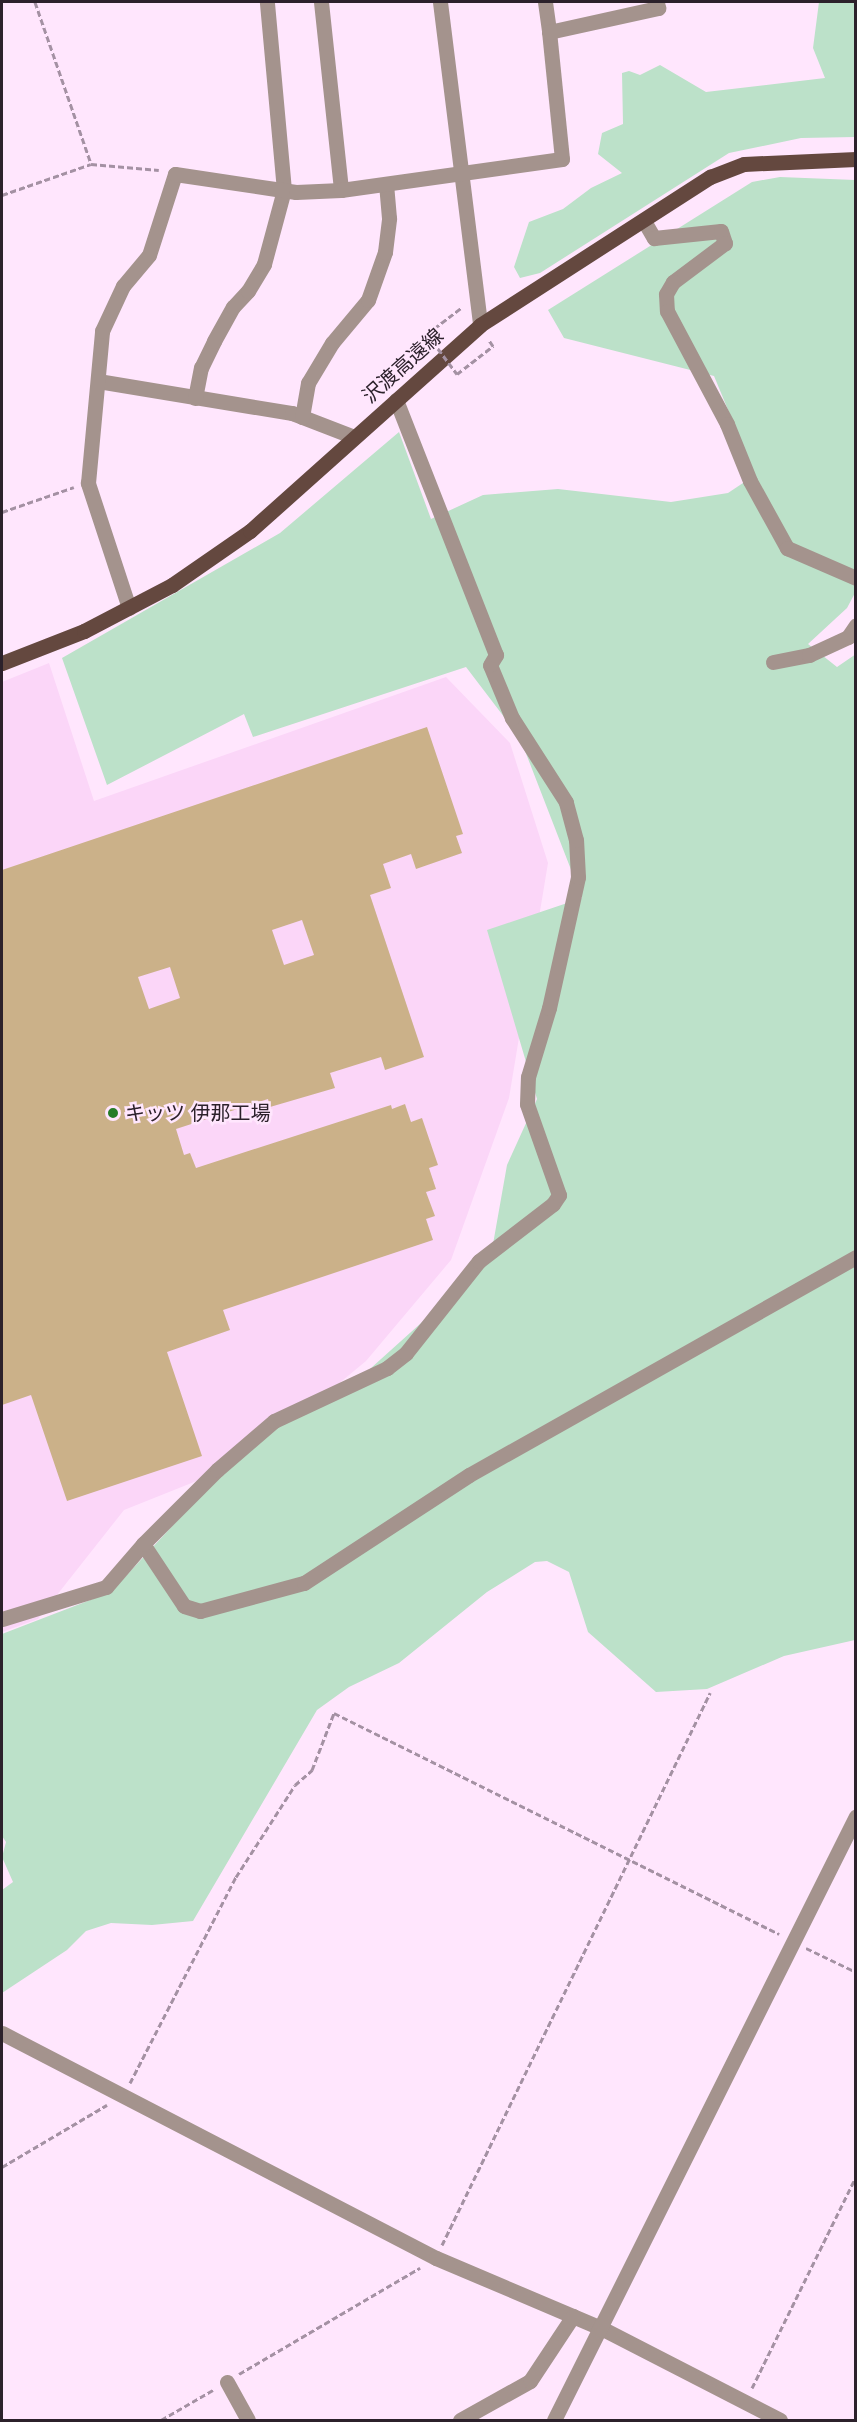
<!DOCTYPE html>
<html>
<head>
<meta charset="utf-8">
<style>
  body { margin:0 }
  #map { position:relative; width:857px; height:2422px; overflow:hidden; background:#ffe6fd; font-family:Inter,"Noto Sans JP",sans-serif }
  div>[style] { position:absolute }
  .built>* { inset:0; background:#fbd6f8 }
  .green>* { inset:0; background:#bce1c9 }
  .building>* { inset:0; background:#cbb189 }
  .path>* { height:3px; margin-top:-1.5px; transform-origin:0; background:repeating-linear-gradient(90deg,#a491a3 0 6px,transparent 0 9px) }
  .minor>* { height:15px; margin:-7.5px; padding:0 7.5px; transform-origin:7.5px; border-radius:7.5px; background:#a4938d }
  .major>* { height:15px; margin:-7.5px; padding:0 7.5px; transform-origin:7.5px; border-radius:7.5px; background:#64483f }
  .path-bridge>* { height:3px; margin-top:-1.5px; transform-origin:0; background:repeating-linear-gradient(90deg,#a491a3 0 6px,transparent 0 9px) }
  .dots>* { width:16px; height:16px; translate:-50% -50%; box-sizing:border-box; border:3px solid #ffe6fd; border-radius:50% }
  span { translate:-50% -50%; white-space:nowrap; text-align:center; line-height:1.15; -webkit-text-stroke:5px #ffe6fd; paint-order:stroke }
  .street-label { font-size:20px; color:#2c212b }
  .poi-label { font-size:20px; color:#2c212b }
  .left { translate:0 -50%; text-align:left }
  .frame { position:absolute; inset:0; border:3px solid #2c212b; pointer-events:none }
</style>
</head>
<body>
<div id="map">
  <div class="built">
    <i style="clip-path:polygon(49px 663px,94px 801px,446px 677px,510px 743px,548px 863px,509px 1098px,451px 1260px,366px 1361px,244px 1462px,124px 1510px,38px 1619px,2px 1632px,2px 682px)"></i>
  </div>
  <div class="green">
    <i style="clip-path:polygon(819px 2px,855px 2px,855px 137px,801px 138px,729px 153px,540px 273px,520px 278px,514px 267px,529px 222px,563px 209px,591px 188px,622px 173px,598px 154px,602px 133px,623px 124px,622px 73px,629px 71px,640px 75px,660px 65px,706px 92px,825px 78px,813px 48px)"></i>
    <i style="clip-path:polygon(780px 177px,855px 180px,855px 593px,847px 608px,808px 644px,837px 667px,856px 654px,855px 1640px,784px 1656px,707px 1689px,656px 1692px,588px 1632px,569px 1572px,547px 1561px,535px 1562px,487px 1592px,399px 1663px,349px 1687px,317px 1710px,193px 1921px,152px 1925px,111px 1923px,86px 1931px,67px 1950px,2px 1993px,2px 1890px,13px 1882px,2px 1857px,6px 1842px,2px 1836px,2px 1634px,111px 1592px,215px 1480px,272px 1430px,341px 1395px,490px 1261px,507px 1165px,537px 1099px,487px 930px,582px 898px,520px 738px,466px 667px,253px 737px,244px 714px,107px 785px,62px 658px,280px 533px,399px 432px,431px 519px,483px 495px,558px 489px,671px 502px,728px 493px,755px 475px,714px 376px,564px 338px,548px 310px,752px 182px)"></i>
  </div>
  <div class="building">
    <i style="clip-path:polygon(evenodd,427px 727px,463px 834px,456px 836px,462px 853px,416px 869px,411px 854px,383px 864px,391px 888px,370px 895px,424px 1057px,385px 1070px,381px 1057px,330px 1073px,335px 1088px,270px 1107px,268px 1099px,176px 1129px,184px 1155px,190px 1153px,196px 1168px,391px 1105px,392px 1109px,405px 1104px,411px 1122px,422px 1118px,438px 1165px,429px 1168px,436px 1189px,426px 1192px,435px 1216px,426px 1219px,433px 1240px,223px 1310px,230px 1330px,167px 1352px,202px 1456px,67px 1501px,31px 1395px,2px 1405px,2px 870px,427px 727px,302px 920px,314px 955px,284px 965px,272px 930px,302px 920px,427px 727px,170px 967px,180px 998px,149px 1009px,138px 977px,170px 967px)"></i>
  </div>
  <div class="path">
    <i style="left:35px;top:2px;width:171px;rotate:70.9deg"></i>
    <i style="left:2px;top:195px;width:94px;rotate:-19.2deg"></i>
    <i style="left:91px;top:164px;width:68px;rotate:5deg"></i>
    <i style="left:427px;top:334px;width:43px;rotate:-37.4deg"></i>
    <i style="left:457px;top:374px;width:46px;rotate:-37.9deg"></i>
    <i style="left:493px;top:346px;width:7px;rotate:-124deg"></i>
    <i style="left:2px;top:512px;width:76px;rotate:-19.1deg"></i>
    <i style="left:806px;top:1948px;width:55px;rotate:25.6deg"></i>
    <i style="left:130px;top:2083px;width:232px;rotate:-62.8deg"></i>
    <i style="left:236px;top:1877px;width:109px;rotate:-57.3deg"></i>
    <i style="left:295px;top:1785px;width:23px;rotate:-41deg"></i>
    <i style="left:312px;top:1770px;width:61px;rotate:-68.9deg"></i>
    <i style="left:334px;top:1713px;width:497px;rotate:26.4deg"></i>
    <i style="left:2px;top:2167px;width:122px;rotate:-30.6deg"></i>
    <i style="left:442px;top:2245px;width:614px;rotate:-64.1deg"></i>
    <i style="left:239px;top:2374px;width:210px;rotate:-30.4deg"></i>
    <i style="left:752px;top:2388px;width:235px;rotate:-63.8deg"></i>
    <i style="left:161px;top:2420px;width:60px;rotate:-30deg"></i>
  </div>
  <div class="minor">
    <i style="left:321px;top:2px;width:189px;rotate:83.9deg"></i>
    <i style="left:440px;top:2px;width:325px;rotate:82.9deg"></i>
    <i style="left:545px;top:2px;width:30px;rotate:82deg"></i>
    <i style="left:644px;top:221px;width:20px;rotate:60deg"></i>
    <i style="left:654px;top:238px;width:67px;rotate:-6deg"></i>
    <i style="left:721px;top:231px;width:13px;rotate:72deg"></i>
    <i style="left:725px;top:243px;width:65px;rotate:143.1deg"></i>
    <i style="left:673px;top:282px;width:14px;rotate:120deg"></i>
    <i style="left:666px;top:294px;width:17px;rotate:87deg"></i>
    <i style="left:667px;top:311px;width:128px;rotate:62deg"></i>
    <i style="left:727px;top:424px;width:61px;rotate:68deg"></i>
    <i style="left:750px;top:481px;width:77px;rotate:61.1deg"></i>
    <i style="left:787px;top:548px;width:75px;rotate:23.5deg"></i>
    <i style="left:98px;top:381px;width:197px;rotate:9.4deg"></i>
    <i style="left:292px;top:413px;width:66px;rotate:21.2deg"></i>
    <i style="left:195px;top:398px;width:31px;rotate:-79deg"></i>
    <i style="left:201px;top:368px;width:30px;rotate:-64deg"></i>
    <i style="left:214px;top:341px;width:39px;rotate:-61deg"></i>
    <i style="left:233px;top:307px;width:22px;rotate:-47deg"></i>
    <i style="left:248px;top:291px;width:31px;rotate:-59deg"></i>
    <i style="left:264px;top:264px;width:77px;rotate:-74.9deg"></i>
    <i style="left:284px;top:190px;width:189px;rotate:-95.2deg"></i>
    <i style="left:302px;top:417px;width:35px;rotate:-80deg"></i>
    <i style="left:308px;top:383px;width:47px;rotate:-59deg"></i>
    <i style="left:332px;top:343px;width:56px;rotate:-50.1deg"></i>
    <i style="left:368px;top:300px;width:51px;rotate:-70.5deg"></i>
    <i style="left:385px;top:252px;width:34px;rotate:-83deg"></i>
    <i style="left:389px;top:218px;width:33px;rotate:-95deg"></i>
    <i style="left:129px;top:608px;width:132px;rotate:-108.2deg"></i>
    <i style="left:88px;top:483px;width:153px;rotate:-84.7deg"></i>
    <i style="left:102px;top:331px;width:50px;rotate:-65deg"></i>
    <i style="left:123px;top:286px;width:40px;rotate:-50deg"></i>
    <i style="left:149px;top:255px;width:85px;rotate:-72.2deg"></i>
    <i style="left:175px;top:174px;width:122px;rotate:8.5deg"></i>
    <i style="left:296px;top:192px;width:45px;rotate:-2.5deg"></i>
    <i style="left:341px;top:190px;width:223px;rotate:-8deg"></i>
    <i style="left:562px;top:159px;width:128px;rotate:-95.8deg"></i>
    <i style="left:549px;top:32px;width:112px;rotate:-12.4deg"></i>
    <i style="left:658px;top:8px;width:6px;rotate:-99deg"></i>
    <i style="left:773px;top:662px;width:37px;rotate:-11deg"></i>
    <i style="left:809px;top:655px;width:43px;rotate:-24.8deg"></i>
    <i style="left:848px;top:637px;width:14px;rotate:-56deg"></i>
    <i style="left:143px;top:1544px;width:74px;rotate:56.5deg"></i>
    <i style="left:184px;top:1606px;width:17px;rotate:17deg"></i>
    <i style="left:200px;top:1611px;width:108px;rotate:-15.1deg"></i>
    <i style="left:304px;top:1583px;width:197px;rotate:-33.2deg"></i>
    <i style="left:469px;top:1475px;width:444px;rotate:-29.4deg"></i>
    <i style="left:2px;top:1619px;width:109px;rotate:-17.1deg"></i>
    <i style="left:106px;top:1587px;width:57px;rotate:-49.3deg"></i>
    <i style="left:143px;top:1544px;width:105px;rotate:-45deg"></i>
    <i style="left:217px;top:1470px;width:75px;rotate:-40.7deg"></i>
    <i style="left:274px;top:1421px;width:125px;rotate:-25.1deg"></i>
    <i style="left:387px;top:1368px;width:24px;rotate:-38deg"></i>
    <i style="left:406px;top:1353px;width:117px;rotate:-51.6deg"></i>
    <i style="left:479px;top:1261px;width:93px;rotate:-37.6deg"></i>
    <i style="left:553px;top:1204px;width:11px;rotate:-56deg"></i>
    <i style="left:559px;top:1195px;width:96px;rotate:-109.4deg"></i>
    <i style="left:527px;top:1104px;width:27px;rotate:-88deg"></i>
    <i style="left:528px;top:1077px;width:72px;rotate:-73.1deg"></i>
    <i style="left:549px;top:1008px;width:134px;rotate:-77.5deg"></i>
    <i style="left:578px;top:877px;width:37px;rotate:-93deg"></i>
    <i style="left:576px;top:840px;width:39px;rotate:-105deg"></i>
    <i style="left:566px;top:802px;width:100px;rotate:-122.7deg"></i>
    <i style="left:512px;top:718px;width:57px;rotate:-112.5deg"></i>
    <i style="left:490px;top:665px;width:12px;rotate:-59deg"></i>
    <i style="left:496px;top:655px;width:274px;rotate:-111.4deg"></i>
    <i style="left:2px;top:2033px;width:489px;rotate:27.4deg"></i>
    <i style="left:436px;top:2258px;width:181px;rotate:23deg"></i>
    <i style="left:603px;top:2329px;width:199px;rotate:27.2deg"></i>
    <i style="left:227px;top:2382px;width:43px;rotate:61.1deg"></i>
    <i style="left:460px;top:2420px;width:80px;rotate:-29.1deg"></i>
    <i style="left:530px;top:2381px;width:78px;rotate:-56.5deg"></i>
    <i style="left:554px;top:2420px;width:675px;rotate:-63.43deg"></i>
  </div>
  <div class="major">
    <i style="left:2px;top:663px;width:88px;rotate:-21.3deg"></i>
    <i style="left:84px;top:631px;width:99px;rotate:-27.6deg"></i>
    <i style="left:172px;top:585px;width:95px;rotate:-34.7deg"></i>
    <i style="left:250px;top:531px;width:309px;rotate:-41.8deg"></i>
    <i style="left:480px;top:325px;width:274px;rotate:-32.8deg"></i>
    <i style="left:710px;top:177px;width:36px;rotate:-21deg"></i>
    <i style="left:744px;top:164px;width:112px;rotate:-2.6deg"></i>
  </div>
  <div class="path-bridge">
    <i style="left:427px;top:334px;width:50px;rotate:53.1deg"></i>
  </div>
  <div class="dots">
    <i style="left:113px;top:1113px;background:#267c28"></i>
  </div>
  <div class="street-label">
    <span style="left:403px;top:366px;rotate:-42deg">沢渡高遠線</span>
  </div>
  <div class="poi-label">
    <span class="left" style="left:125px;top:1113px">キッツ 伊那工場</span>
  </div>
  <div class="frame"></div>
</div>
</body>
</html>
